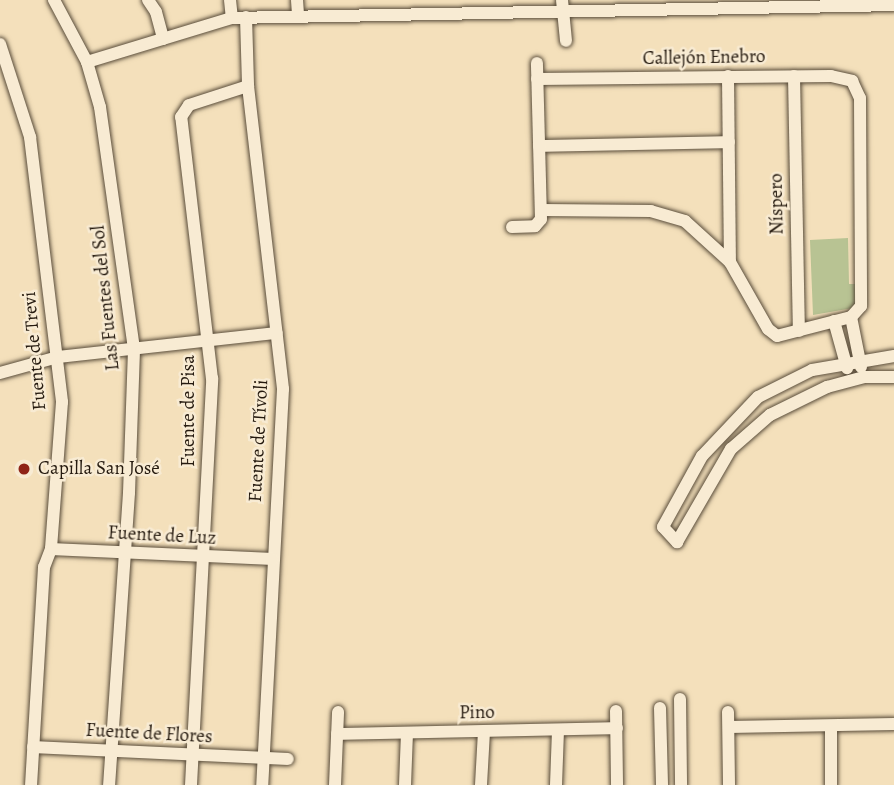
<!DOCTYPE html>
<html>
<head>
<meta charset="utf-8">
<style>
  body { margin:0 }
  #map { position:relative; width:894px; height:785px; overflow:hidden; background:#f4e0bb; font-family:Alegreya,serif }
  div>[style] { position:absolute }
  .green>* { inset:0; background:#b8c393 }
  .roads { filter:drop-shadow(0 0 2px #594c3a) drop-shadow(0 0 2px #594c3a) }
  .minor>* { height:12px; margin:-6px; padding:0 6px; transform-origin:6px; border-radius:6px; background:#f8ebd3 }
  .dots>* { width:19px; height:19px; translate:-50% -50%; box-sizing:border-box; border:4px solid #f8ebd3; border-radius:50% }
  span { translate:-50% -50%; white-space:nowrap; text-align:center; line-height:1.15; -webkit-text-stroke:5px #f8ebd3; paint-order:stroke }
  .street-label { font-size:19px; color:#251a0f }
  .poi-label { font-size:19px; color:#251a0f }
  .left { translate:0 -50%; text-align:left }
</style>
</head>
<body>
<div id="map">
  <div class="green">
    <i style="clip-path:polygon(848px 238px,849px 284px,857px 284px,858px 301px,853px 308px,813px 315px,810px 240px)"></i>
  </div>
  <div class="roads">
    <div class="minor">
      <i style="left:54px;top:0;width:70px;rotate:62deg"></i>
      <i style="left:87px;top:62px;width:47px;rotate:73.9deg"></i>
      <i style="left:100px;top:107px;width:245px;rotate:82deg"></i>
      <i style="left:134px;top:350px;width:143px;rotate:92deg"></i>
      <i style="left:129px;top:493px;width:293px;rotate:93.9deg"></i>
      <i style="left:148px;top:0;width:14px;rotate:56deg"></i>
      <i style="left:156px;top:12px;width:28px;rotate:75deg"></i>
      <i style="left:230px;top:0;width:18px;rotate:84deg"></i>
      <i style="left:297px;top:0;width:14px;rotate:86deg"></i>
      <i style="left:562px;top:0;width:41px;rotate:84.4deg"></i>
      <i style="left:246px;top:17px;width:69px;rotate:88.3deg"></i>
      <i style="left:248px;top:86px;width:305px;rotate:83.4deg"></i>
      <i style="left:283px;top:389px;width:397px;rotate:93deg"></i>
      <i style="left:0;top:44px;width:98px;rotate:72.1deg"></i>
      <i style="left:30px;top:137px;width:267px;rotate:83.1deg"></i>
      <i style="left:62px;top:402px;width:147px;rotate:94.3deg"></i>
      <i style="left:51px;top:549px;width:19px;rotate:111deg"></i>
      <i style="left:44px;top:567px;width:218px;rotate:93.4deg"></i>
      <i style="left:87px;top:62px;width:152px;rotate:-16.9deg"></i>
      <i style="left:232px;top:18px;width:662px;rotate:-1.12deg"></i>
      <i style="left:728px;top:76px;width:186px;rotate:89.4deg"></i>
      <i style="left:794px;top:76px;width:255px;rotate:88.9deg"></i>
      <i style="left:537px;top:79px;width:294px;rotate:-0.6deg"></i>
      <i style="left:831px;top:76px;width:22px;rotate:13deg"></i>
      <i style="left:852px;top:81px;width:19px;rotate:65deg"></i>
      <i style="left:860px;top:98px;width:208px;rotate:89.7deg"></i>
      <i style="left:861px;top:306px;width:15px;rotate:132deg"></i>
      <i style="left:851px;top:317px;width:76px;rotate:165.6deg"></i>
      <i style="left:777px;top:336px;width:11px;rotate:-142deg"></i>
      <i style="left:768px;top:329px;width:77px;rotate:-119.6deg"></i>
      <i style="left:730px;top:262px;width:61px;rotate:-137.7deg"></i>
      <i style="left:685px;top:221px;width:35px;rotate:-164deg"></i>
      <i style="left:651px;top:211px;width:110px;rotate:-179.5deg"></i>
      <i style="left:539px;top:146px;width:190px;rotate:-1.2deg"></i>
      <i style="left:512px;top:227px;width:23px;rotate:-2deg"></i>
      <i style="left:535px;top:226px;width:9px;rotate:-49deg"></i>
      <i style="left:541px;top:219px;width:156px;rotate:-91.5deg"></i>
      <i style="left:851px;top:317px;width:51px;rotate:78.7deg"></i>
      <i style="left:834px;top:321px;width:49px;rotate:74.5deg"></i>
      <i style="left:894px;top:356px;width:83px;rotate:170.3deg"></i>
      <i style="left:812px;top:370px;width:60px;rotate:153.4deg"></i>
      <i style="left:758px;top:397px;width:81px;rotate:133.5deg"></i>
      <i style="left:702px;top:456px;width:81px;rotate:118.8deg"></i>
      <i style="left:663px;top:527px;width:21px;rotate:47deg"></i>
      <i style="left:677px;top:542px;width:108px;rotate:-59.9deg"></i>
      <i style="left:731px;top:449px;width:52px;rotate:-41.1deg"></i>
      <i style="left:770px;top:415px;width:64px;rotate:-26.2deg"></i>
      <i style="left:827px;top:387px;width:38px;rotate:-15deg"></i>
      <i style="left:864px;top:377px;width:30px"></i>
      <i style="left:0;top:373px;width:60px;rotate:-15.4deg"></i>
      <i style="left:58px;top:357px;width:220px;rotate:-6.3deg"></i>
      <i style="left:51px;top:549px;width:222px;rotate:2.6deg"></i>
      <i style="left:680px;top:699px;width:86px;rotate:89.3deg"></i>
      <i style="left:660px;top:708px;width:77px;rotate:88.5deg"></i>
      <i style="left:616px;top:711px;width:74px;rotate:89.2deg"></i>
      <i style="left:728px;top:712px;width:73px;rotate:89.2deg"></i>
      <i style="left:831px;top:726px;width:59px;rotate:90deg"></i>
      <i style="left:729px;top:727px;width:165px;rotate:-1deg"></i>
      <i style="left:337px;top:734px;width:280px;rotate:-1.2deg"></i>
      <i style="left:33px;top:747px;width:255px;rotate:2.7deg"></i>
      <i style="left:191px;top:785px;width:407px;rotate:-87deg"></i>
      <i style="left:212px;top:379px;width:264px;rotate:-96.7deg"></i>
      <i style="left:181px;top:117px;width:14px;rotate:-56deg"></i>
      <i style="left:189px;top:105px;width:62px;rotate:-17.9deg"></i>
      <i style="left:335px;top:785px;width:73px;rotate:-87.6deg"></i>
      <i style="left:405px;top:785px;width:51px;rotate:-87.8deg"></i>
      <i style="left:481px;top:785px;width:53px;rotate:-86.8deg"></i>
      <i style="left:556px;top:785px;width:54px;rotate:-87.9deg"></i>
    </div>
  </div>
  <div class="dots">
    <i style="left:24px;top:469px;background:#8f2418"></i>
  </div>
  <div class="street-label">
    <span style="left:704px;top:58px;rotate:-1deg">Callejón Enebro</span>
    <span style="left:777px;top:204px;rotate:-91deg">Níspero</span>
    <span style="left:106px;top:298px;rotate:-96deg">Las Fuentes del Sol</span>
    <span style="left:35px;top:351px;rotate:-95deg">Fuente de Trevi</span>
    <span style="left:189px;top:411px;rotate:-90deg">Fuente de Pisa</span>
    <span style="left:259px;top:441px;rotate:-87deg">Fuente de Tívoli</span>
    <span style="left:162px;top:536px;rotate:3deg">Fuente de Luz</span>
    <span style="left:477px;top:713px;rotate:-1deg">Pino</span>
    <span style="left:149px;top:734px;rotate:3deg">Fuente de Flores</span>
  </div>
  <div class="poi-label">
    <span class="left" style="left:38px;top:469px">Capilla San José</span>
  </div>
</div>
</body>
</html>
